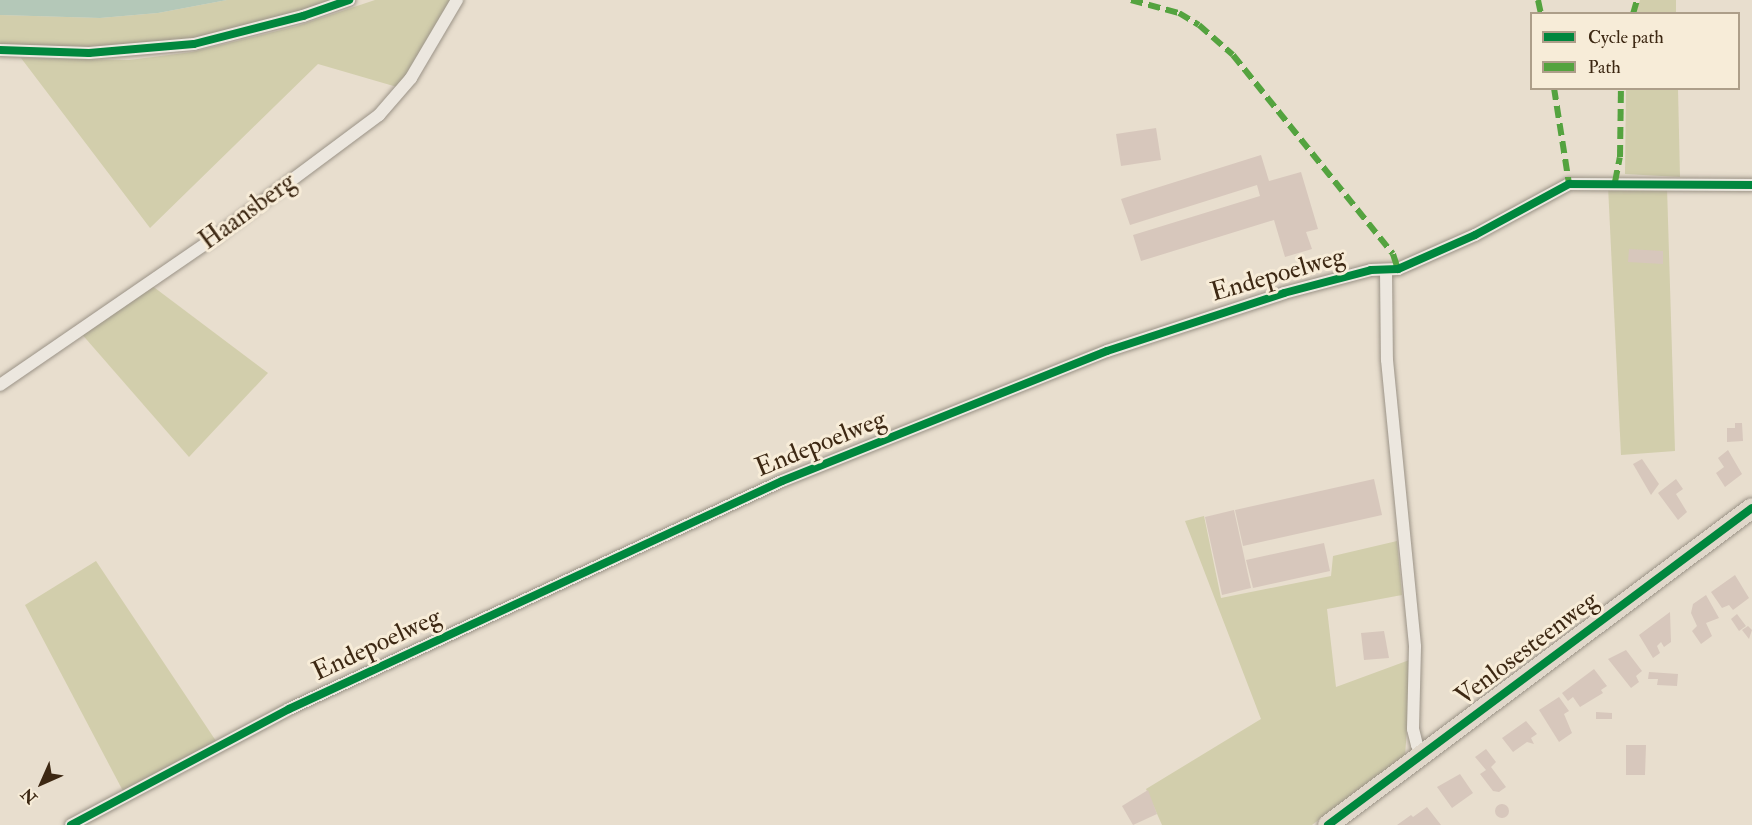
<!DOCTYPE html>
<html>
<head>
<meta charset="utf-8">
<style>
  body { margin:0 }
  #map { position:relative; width:1752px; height:825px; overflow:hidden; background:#e8dece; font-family:"IM FELL Double Pica",serif }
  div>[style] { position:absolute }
  .green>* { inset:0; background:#d2ceac }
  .water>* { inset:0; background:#b4c8b8 }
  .building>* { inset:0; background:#d7c7bc }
  .round { border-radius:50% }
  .roads { filter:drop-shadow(0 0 2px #9b9387) drop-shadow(0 0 2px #9b9387) }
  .minor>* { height:12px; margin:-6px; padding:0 6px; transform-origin:6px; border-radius:6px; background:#ece7df }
  .primary>* { height:20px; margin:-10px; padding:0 10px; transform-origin:10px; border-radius:10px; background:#e0d7ca }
  .quiet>* { height:6px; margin-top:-3px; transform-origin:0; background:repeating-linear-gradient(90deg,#54a33f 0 12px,transparent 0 18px) }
  .cycleway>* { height:8px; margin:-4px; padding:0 4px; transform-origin:4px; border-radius:4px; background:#00873e }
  span { translate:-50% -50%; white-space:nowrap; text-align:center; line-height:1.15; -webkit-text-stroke:6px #f7ecd8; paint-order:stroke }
  .street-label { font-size:26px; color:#3d2813 }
  .legend { position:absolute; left:1530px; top:12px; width:210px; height:78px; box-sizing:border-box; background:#f7ecd8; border:2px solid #ad9e89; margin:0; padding:8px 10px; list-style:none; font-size:18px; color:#3d2813 }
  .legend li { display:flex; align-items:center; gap:12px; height:30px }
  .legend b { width:30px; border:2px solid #ad9e89 }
  .north { position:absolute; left:12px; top:753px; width:60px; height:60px; -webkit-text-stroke:4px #f7ecd8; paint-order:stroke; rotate:225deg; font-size:16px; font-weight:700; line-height:24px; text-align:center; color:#3d2813 }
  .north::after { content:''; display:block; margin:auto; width:21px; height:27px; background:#3d2813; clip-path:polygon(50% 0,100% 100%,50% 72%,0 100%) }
</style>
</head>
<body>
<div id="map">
  <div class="green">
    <i style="clip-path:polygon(227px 0,336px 0,246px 28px,170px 42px,109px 48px,0 44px,0 15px,100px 18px,158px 13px)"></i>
    <i style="clip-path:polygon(375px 0,454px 0,423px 55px,397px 87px,318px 64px,150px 228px,21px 58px,129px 60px,192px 52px,297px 26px)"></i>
    <i style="clip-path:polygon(1640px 0,1676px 0,1676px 13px,1636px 13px)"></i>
    <i style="clip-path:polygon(1626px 89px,1678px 89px,1680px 177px,1625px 174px)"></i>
    <i style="clip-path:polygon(1608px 186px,1667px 187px,1675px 451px,1621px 455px)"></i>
    <i style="clip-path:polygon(151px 285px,268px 373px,189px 457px,80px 332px)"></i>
    <i style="clip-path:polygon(1204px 516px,1221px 598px,1331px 576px,1333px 556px,1397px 541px,1402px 595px,1327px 609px,1336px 687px,1412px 659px,1405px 756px,1312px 825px,1162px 825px,1146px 789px,1261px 719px,1185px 521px)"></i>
    <i style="clip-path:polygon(96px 561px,216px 741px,123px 791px,25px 605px)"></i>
  </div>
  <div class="water">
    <i style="clip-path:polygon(0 0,227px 0,158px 13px,100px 18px,0 15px)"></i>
  </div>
  <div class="building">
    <i style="clip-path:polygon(1156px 128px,1161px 160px,1121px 166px,1116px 134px)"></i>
    <i style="clip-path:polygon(1261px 155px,1269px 181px,1301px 172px,1318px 229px,1306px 232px,1312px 249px,1285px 257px,1274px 220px,1141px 261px,1133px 235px,1260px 196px,1257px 185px,1130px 225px,1121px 199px)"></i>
    <i style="clip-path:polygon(1629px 249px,1663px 251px,1663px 264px,1628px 262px)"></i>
    <i style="clip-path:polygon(1735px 423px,1742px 423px,1743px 441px,1727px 442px,1727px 428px,1735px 428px)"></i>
    <i style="clip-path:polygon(1728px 450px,1742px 474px,1725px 487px,1716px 473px,1724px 467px,1718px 458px)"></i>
    <i style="clip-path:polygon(1642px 459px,1659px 484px,1651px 495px,1633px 464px)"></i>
    <i style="clip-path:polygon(1374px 479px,1382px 515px,1243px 546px,1235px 510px)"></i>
    <i style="clip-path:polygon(1676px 479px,1683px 489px,1676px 494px,1687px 512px,1678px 520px,1658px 493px)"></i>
    <i style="clip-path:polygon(1234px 510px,1251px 588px,1222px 595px,1205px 517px)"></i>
    <i style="clip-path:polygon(1324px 543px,1330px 571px,1253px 588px,1246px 560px)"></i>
    <i style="clip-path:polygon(1735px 575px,1749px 598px,1733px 610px,1729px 605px,1722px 608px,1711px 592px)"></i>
    <i style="clip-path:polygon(1706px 595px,1719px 618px,1706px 623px,1712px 636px,1701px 644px,1692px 631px,1697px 626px,1691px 613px,1693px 604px)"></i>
    <i style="clip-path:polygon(1670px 612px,1671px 642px,1664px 647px,1661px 642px,1657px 646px,1660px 653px,1653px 658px,1639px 635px)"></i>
    <i style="clip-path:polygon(1737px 614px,1746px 626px,1739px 631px,1731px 619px)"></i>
    <i style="clip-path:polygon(1748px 626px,1752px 630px,1749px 639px,1742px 630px)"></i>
    <i style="clip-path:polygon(1384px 631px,1389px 658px,1364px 660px,1361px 633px)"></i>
    <i style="clip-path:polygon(1626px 650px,1642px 671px,1636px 676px,1639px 682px,1631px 688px,1608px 659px)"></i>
    <i style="clip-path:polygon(1594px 669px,1607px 686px,1601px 690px,1603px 693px,1580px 707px,1573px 697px,1568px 701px,1562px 693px)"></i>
    <i style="clip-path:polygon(1649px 672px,1678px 674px,1677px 686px,1657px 685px,1658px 679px,1648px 679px)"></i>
    <i style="clip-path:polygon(1559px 697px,1569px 711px,1564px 714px,1572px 733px,1559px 742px,1539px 710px)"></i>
    <i style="clip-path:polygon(1596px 712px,1612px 713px,1612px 719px,1596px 719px)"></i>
    <i style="clip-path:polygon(1526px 721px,1537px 734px,1531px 738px,1534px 744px,1527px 742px,1513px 752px,1502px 738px)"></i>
    <i style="clip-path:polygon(1626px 745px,1646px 745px,1645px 775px,1626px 775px)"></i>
    <i style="clip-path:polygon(1486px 749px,1496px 762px,1491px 767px,1506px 787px,1499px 792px,1493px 791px,1480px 774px,1486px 770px,1475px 757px)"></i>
    <i style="clip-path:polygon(1460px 774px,1473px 793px,1452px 808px,1437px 787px)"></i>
    <i style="clip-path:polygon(1148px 790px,1157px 814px,1133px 825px,1122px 806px)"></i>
    <i class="round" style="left:1495px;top:804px;width:14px;height:14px"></i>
    <i style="clip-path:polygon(1427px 807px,1441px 825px,1397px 825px,1411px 815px,1413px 817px)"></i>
  </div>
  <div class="roads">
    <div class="minor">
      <i style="left:0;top:50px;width:89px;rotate:1.9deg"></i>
      <i style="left:89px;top:53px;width:105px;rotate:-4.9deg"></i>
      <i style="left:194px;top:44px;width:113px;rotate:-14.4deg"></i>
      <i style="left:303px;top:16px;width:49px;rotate:-19.2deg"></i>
      <i style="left:1386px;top:271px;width:89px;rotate:89.4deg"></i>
      <i style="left:1387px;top:360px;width:288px;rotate:84.4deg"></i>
      <i style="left:1415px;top:647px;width:82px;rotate:91.4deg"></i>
      <i style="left:1413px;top:729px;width:16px;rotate:76deg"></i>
      <i style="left:1417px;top:745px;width:11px;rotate:49deg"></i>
      <i style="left:0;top:385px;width:260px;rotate:-34.5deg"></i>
      <i style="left:214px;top:238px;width:206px;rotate:-36.7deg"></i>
      <i style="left:379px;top:115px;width:49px;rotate:-49.1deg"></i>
      <i style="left:411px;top:78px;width:91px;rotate:-59.5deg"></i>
      <i style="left:71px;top:825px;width:247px;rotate:-28deg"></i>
      <i style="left:289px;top:709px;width:543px;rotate:-24.82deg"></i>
      <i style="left:782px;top:481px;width:350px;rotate:-21.8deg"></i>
      <i style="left:1107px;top:351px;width:186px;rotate:-18.1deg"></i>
      <i style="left:1284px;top:293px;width:90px;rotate:-14.8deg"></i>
      <i style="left:1371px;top:270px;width:27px;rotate:-2deg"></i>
      <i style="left:1398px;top:269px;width:84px;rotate:-23.8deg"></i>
      <i style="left:1475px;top:235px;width:107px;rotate:-28.5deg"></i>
      <i style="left:1569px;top:184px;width:183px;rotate:0.3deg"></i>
    </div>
    <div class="primary">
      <i style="left:1328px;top:825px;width:529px;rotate:-36.78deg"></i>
    </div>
  </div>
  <div class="quiet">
    <i style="left:1131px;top:0;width:50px;rotate:15.2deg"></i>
    <i style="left:1179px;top:13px;width:23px;rotate:31deg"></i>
    <i style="left:1199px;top:25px;width:45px;rotate:41.4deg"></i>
    <i style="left:1233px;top:55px;width:255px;rotate:51.2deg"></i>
    <i style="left:1393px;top:254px;width:16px;rotate:72deg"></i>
    <i style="left:1538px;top:0;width:14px;rotate:78deg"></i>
    <i style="left:1633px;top:14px;width:15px;rotate:-74deg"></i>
    <i style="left:1554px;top:88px;width:97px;rotate:81.1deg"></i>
    <i style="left:1615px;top:182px;width:25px;rotate:-79deg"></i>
    <i style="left:1620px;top:157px;width:69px;rotate:-89.2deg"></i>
  </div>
  <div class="cycleway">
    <i style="left:0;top:50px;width:89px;rotate:1.9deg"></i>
    <i style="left:89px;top:53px;width:105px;rotate:-4.9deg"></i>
    <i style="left:194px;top:44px;width:113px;rotate:-14.4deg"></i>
    <i style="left:303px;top:16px;width:49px;rotate:-19.2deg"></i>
    <i style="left:71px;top:825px;width:247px;rotate:-28deg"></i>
    <i style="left:289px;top:709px;width:543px;rotate:-24.82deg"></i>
    <i style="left:782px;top:481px;width:350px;rotate:-21.8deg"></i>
    <i style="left:1107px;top:351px;width:186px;rotate:-18.1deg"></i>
    <i style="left:1284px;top:293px;width:90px;rotate:-14.8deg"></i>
    <i style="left:1371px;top:270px;width:27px;rotate:-2deg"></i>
    <i style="left:1398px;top:269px;width:84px;rotate:-23.8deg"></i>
    <i style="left:1475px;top:235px;width:107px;rotate:-28.5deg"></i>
    <i style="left:1569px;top:184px;width:183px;rotate:0.3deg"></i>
    <i style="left:1328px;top:825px;width:529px;rotate:-36.78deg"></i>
  </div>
  <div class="street-label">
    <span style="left:248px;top:212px;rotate:-36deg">Haansberg</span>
    <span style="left:1278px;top:275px;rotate:-16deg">Endepoelweg</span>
    <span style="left:821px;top:444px;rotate:-22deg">Endepoelweg</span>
    <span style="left:377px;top:645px;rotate:-25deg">Endepoelweg</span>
    <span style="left:1527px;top:649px;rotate:-37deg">Venlosesteenweg</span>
  </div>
  <ul class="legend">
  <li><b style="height:8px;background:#00873e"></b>Cycle path</li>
  <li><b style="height:8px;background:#54a33f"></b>Path</li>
  </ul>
  <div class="north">N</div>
</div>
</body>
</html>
